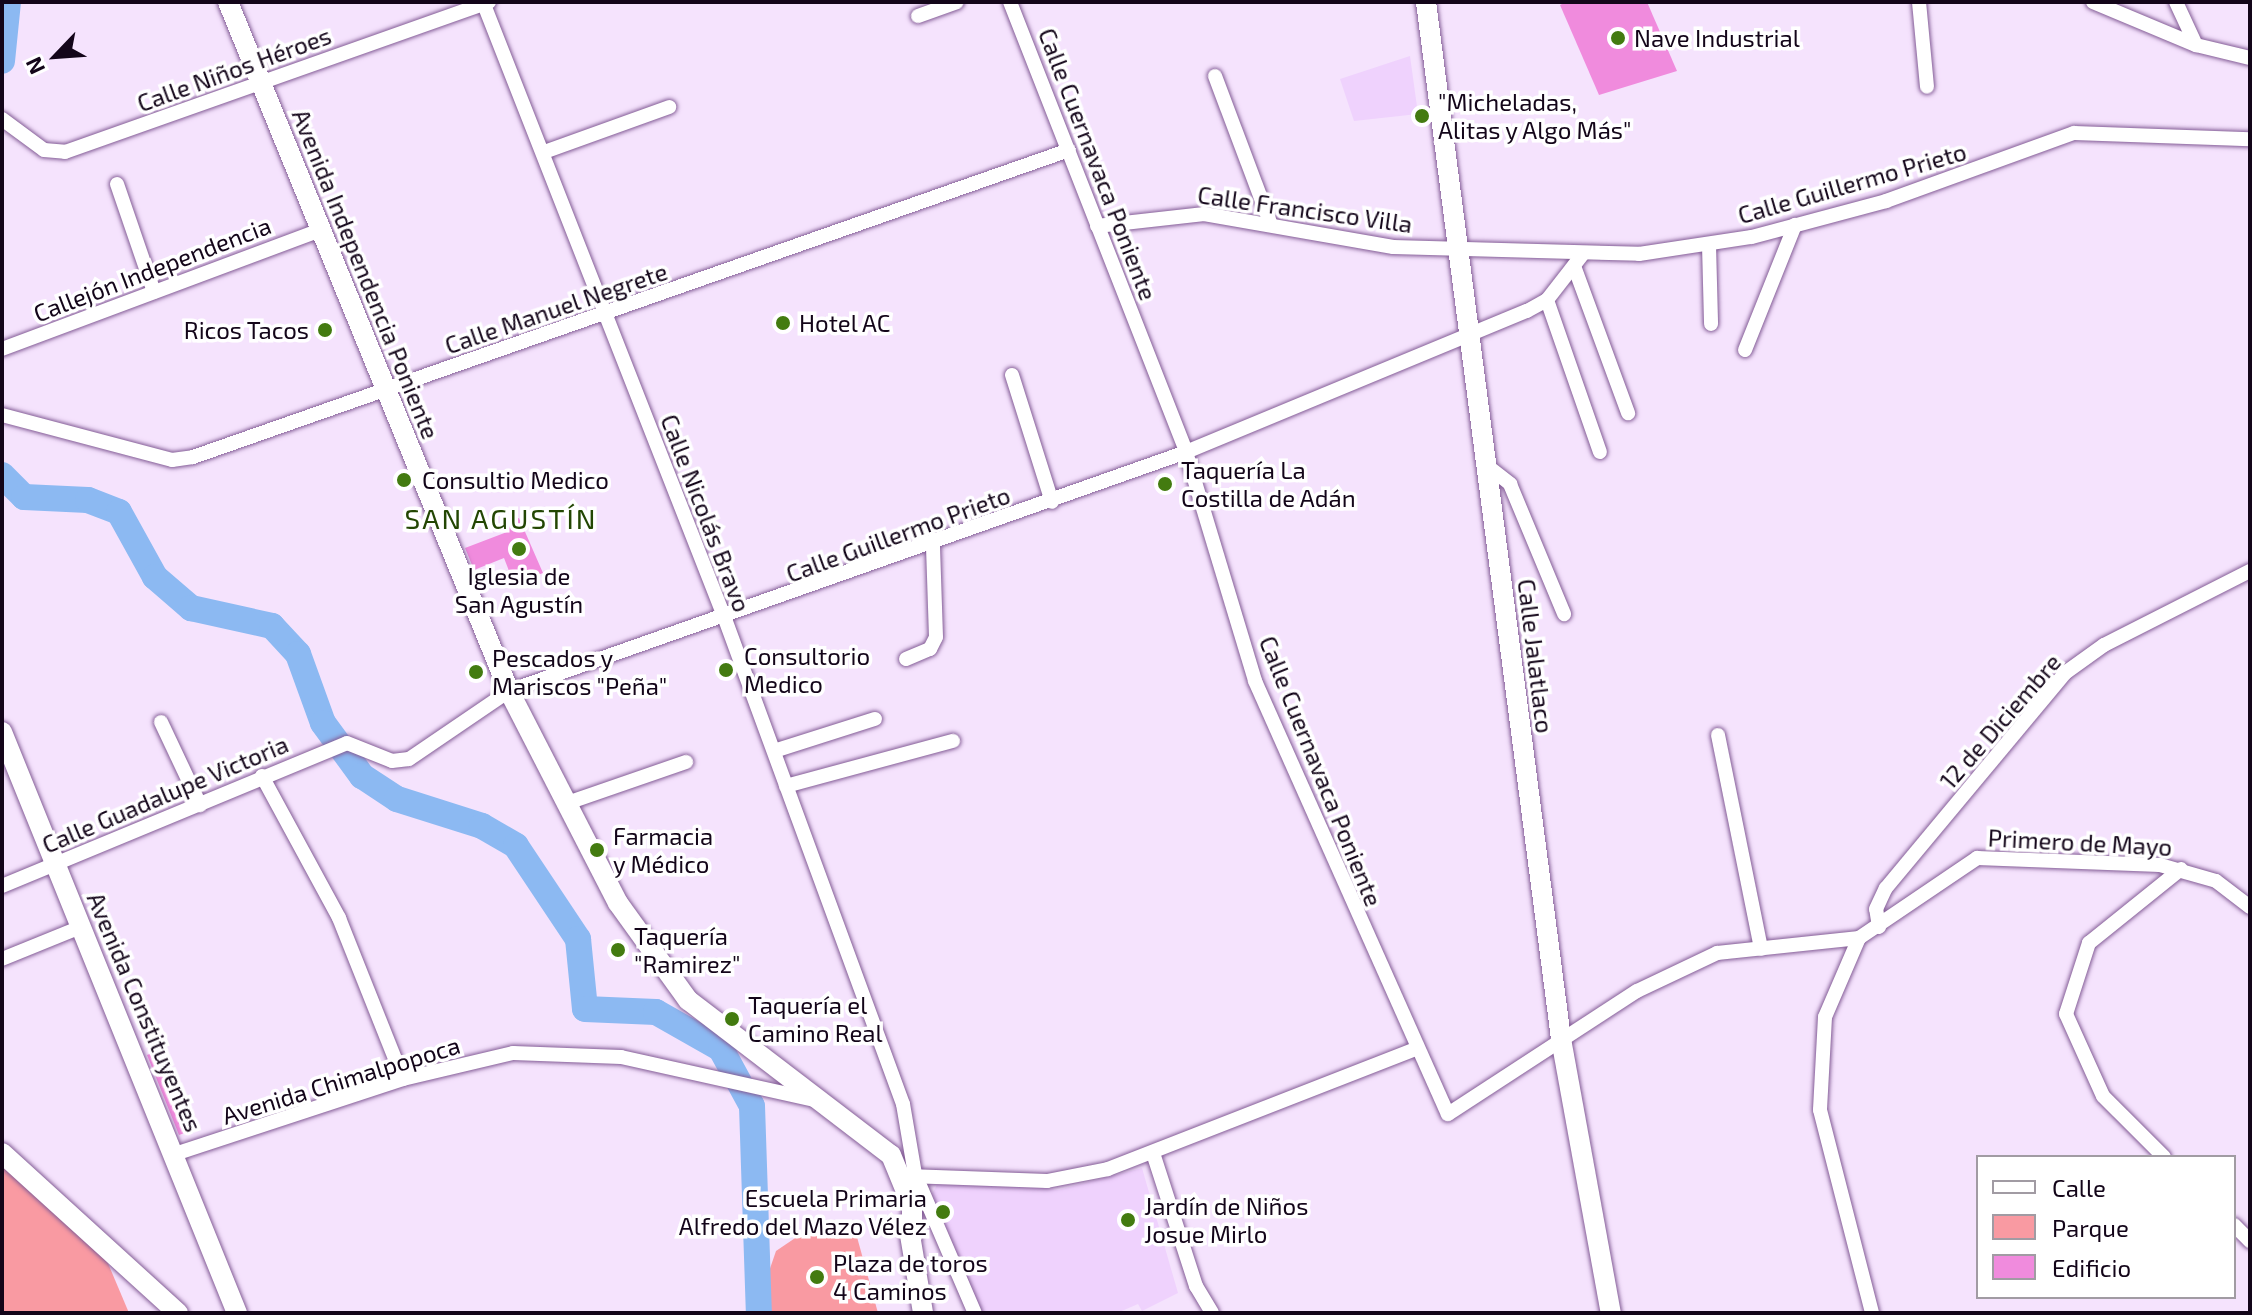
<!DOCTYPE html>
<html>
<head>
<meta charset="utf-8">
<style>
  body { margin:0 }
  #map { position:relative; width:2252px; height:1315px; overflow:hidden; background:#f5e3fd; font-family:"Exo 2",sans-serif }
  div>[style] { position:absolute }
  .built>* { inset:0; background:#efd2fd }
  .green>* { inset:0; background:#f99aa2 }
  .river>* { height:26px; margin:-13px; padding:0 13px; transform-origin:13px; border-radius:13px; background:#8cb9f2 }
  .building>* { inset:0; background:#f08bdd }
  .roads { filter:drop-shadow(0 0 2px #835c96) drop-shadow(0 0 2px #835c96) }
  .street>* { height:14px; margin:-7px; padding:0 7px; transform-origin:7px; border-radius:7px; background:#fff }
  .secondary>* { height:20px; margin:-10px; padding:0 10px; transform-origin:10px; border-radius:10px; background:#fff }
  .dots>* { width:22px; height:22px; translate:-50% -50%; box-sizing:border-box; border:4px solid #fff; border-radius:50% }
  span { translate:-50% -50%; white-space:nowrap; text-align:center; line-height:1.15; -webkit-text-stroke:7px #fff; paint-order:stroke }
  .poi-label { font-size:24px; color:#130519 }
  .left { translate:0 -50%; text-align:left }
  .right { translate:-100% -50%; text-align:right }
  .street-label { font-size:24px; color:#130519 }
  .quarter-label { font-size:28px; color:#234603; letter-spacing:2px }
  .frame { position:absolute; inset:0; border:4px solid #130519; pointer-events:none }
  .legend { position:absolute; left:1976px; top:1155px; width:260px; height:144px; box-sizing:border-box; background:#fff; border:2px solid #a19ba3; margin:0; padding:10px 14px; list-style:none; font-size:24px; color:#130519 }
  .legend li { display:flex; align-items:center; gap:16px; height:40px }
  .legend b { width:40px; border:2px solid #a19ba3 }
  .north { position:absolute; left:16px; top:16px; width:80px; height:80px; -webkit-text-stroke:6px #fff; paint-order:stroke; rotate:245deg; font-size:22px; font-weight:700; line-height:32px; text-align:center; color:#130519 }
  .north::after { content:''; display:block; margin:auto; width:28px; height:36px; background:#130519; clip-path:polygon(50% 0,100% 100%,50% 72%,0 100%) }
</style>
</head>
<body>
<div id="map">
  <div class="built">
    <i style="clip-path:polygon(1410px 56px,1418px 114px,1354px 121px,1340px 79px)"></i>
    <i style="clip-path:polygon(1142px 1168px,1178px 1293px,1142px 1311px,1138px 1304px,1117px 1313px,982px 1313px,930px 1198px,942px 1175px,1058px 1190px)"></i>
  </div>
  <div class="green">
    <i style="clip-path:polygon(2px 1162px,99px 1242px,129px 1313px,2px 1313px)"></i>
    <i style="clip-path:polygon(826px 1228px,857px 1237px,878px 1313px,770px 1313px,764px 1286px,776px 1251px,807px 1230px)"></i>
  </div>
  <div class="river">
    <i style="left:2px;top:61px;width:59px;rotate:-84.2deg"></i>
    <i style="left:2px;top:475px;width:31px;rotate:45deg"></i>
    <i style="left:24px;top:497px;width:64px;rotate:2.7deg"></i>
    <i style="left:88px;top:500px;width:33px;rotate:21deg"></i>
    <i style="left:119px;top:512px;width:74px;rotate:61deg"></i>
    <i style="left:155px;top:577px;width:48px;rotate:40.7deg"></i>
    <i style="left:191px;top:608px;width:83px;rotate:12.5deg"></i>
    <i style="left:272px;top:626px;width:38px;rotate:47deg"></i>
    <i style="left:298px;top:654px;width:73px;rotate:70.1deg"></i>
    <i style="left:323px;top:723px;width:66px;rotate:53.7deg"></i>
    <i style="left:362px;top:776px;width:42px;rotate:33.3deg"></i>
    <i style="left:397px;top:799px;width:89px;rotate:17.6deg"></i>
    <i style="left:482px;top:826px;width:39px;rotate:30deg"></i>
    <i style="left:516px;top:846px;width:112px;rotate:56.3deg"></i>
    <i style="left:578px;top:939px;width:70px;rotate:84.3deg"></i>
    <i style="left:585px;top:1009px;width:71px;rotate:2.4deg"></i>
    <i style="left:656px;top:1012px;width:75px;rotate:29.6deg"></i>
    <i style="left:721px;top:1049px;width:65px;rotate:61.5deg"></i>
    <i style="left:752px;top:1106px;width:207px;rotate:88.1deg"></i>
  </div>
  <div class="building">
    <i style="clip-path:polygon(1566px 2px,1647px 2px,1677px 71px,1599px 95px,1560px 5px)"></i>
    <i style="clip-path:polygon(519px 518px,543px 573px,514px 584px,504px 558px,474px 570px,465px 548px,507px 532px,504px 523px)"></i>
    <i style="clip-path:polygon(159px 1050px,190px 1131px,179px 1135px,147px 1055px)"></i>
  </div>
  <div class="roads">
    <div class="street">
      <i style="left:483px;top:2px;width:663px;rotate:68.58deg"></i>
      <i style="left:725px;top:619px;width:517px;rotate:69.85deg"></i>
      <i style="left:903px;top:1104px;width:71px;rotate:80.3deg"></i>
      <i style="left:915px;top:1174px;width:151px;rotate:66.7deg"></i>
      <i style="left:1010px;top:2px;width:483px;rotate:68.6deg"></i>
      <i style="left:1186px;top:452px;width:239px;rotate:73.2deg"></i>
      <i style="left:1255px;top:681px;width:474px;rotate:66deg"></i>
      <i style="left:1448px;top:1114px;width:225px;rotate:-33.1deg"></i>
      <i style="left:1637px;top:991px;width:89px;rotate:-25.4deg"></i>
      <i style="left:1717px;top:953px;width:143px;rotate:-6deg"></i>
      <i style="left:1859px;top:938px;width:143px;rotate:-34.1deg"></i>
      <i style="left:1977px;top:858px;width:183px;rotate:2.2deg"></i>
      <i style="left:2160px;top:865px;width:58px;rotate:15.9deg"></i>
      <i style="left:2216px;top:881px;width:43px;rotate:37.4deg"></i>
      <i style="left:1919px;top:2px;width:85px;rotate:84.6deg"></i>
      <i style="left:2093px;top:2px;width:112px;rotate:22.7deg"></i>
      <i style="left:2196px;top:45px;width:56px;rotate:13.5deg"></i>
      <i style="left:2176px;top:2px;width:47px;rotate:65.1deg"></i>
      <i style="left:918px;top:16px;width:41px;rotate:-19.7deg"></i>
      <i style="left:1215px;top:76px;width:156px;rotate:69.4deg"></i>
      <i style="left:2px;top:119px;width:52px;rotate:36.4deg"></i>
      <i style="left:44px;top:150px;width:21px;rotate:5deg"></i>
      <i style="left:65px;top:152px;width:450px;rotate:-19.5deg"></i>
      <i style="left:547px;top:151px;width:130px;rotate:-19.8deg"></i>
      <i style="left:117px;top:184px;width:114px;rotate:71.1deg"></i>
      <i style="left:1097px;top:226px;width:108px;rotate:-6.4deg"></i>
      <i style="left:1204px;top:214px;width:192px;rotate:9.9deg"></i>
      <i style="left:1393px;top:247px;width:246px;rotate:1.6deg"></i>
      <i style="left:1639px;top:254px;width:114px;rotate:-8.6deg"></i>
      <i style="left:1752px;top:237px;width:139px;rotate:-15deg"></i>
      <i style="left:1886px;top:201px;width:200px;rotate:-19.9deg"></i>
      <i style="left:2074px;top:133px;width:176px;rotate:2deg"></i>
      <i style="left:1709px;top:245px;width:79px;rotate:88.5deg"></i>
      <i style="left:1574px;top:266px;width:157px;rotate:69.8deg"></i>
      <i style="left:1547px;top:300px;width:161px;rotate:70.8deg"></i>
      <i style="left:2px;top:349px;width:336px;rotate:-20.5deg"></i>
      <i style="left:1745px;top:350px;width:135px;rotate:-68.2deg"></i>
      <i style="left:1012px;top:375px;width:133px;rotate:72.5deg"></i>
      <i style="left:2px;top:415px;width:176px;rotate:14.8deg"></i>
      <i style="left:172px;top:460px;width:21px;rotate:-8deg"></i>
      <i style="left:193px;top:457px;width:928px;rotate:-19.31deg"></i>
      <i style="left:1486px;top:465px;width:31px;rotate:38deg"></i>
      <i style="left:1510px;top:484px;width:141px;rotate:67.4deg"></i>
      <i style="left:906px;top:659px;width:26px;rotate:-23deg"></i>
      <i style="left:930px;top:649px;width:13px;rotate:-63deg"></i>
      <i style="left:936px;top:637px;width:91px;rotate:-91.9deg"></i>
      <i style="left:161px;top:722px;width:92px;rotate:64.8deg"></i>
      <i style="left:1718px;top:735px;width:218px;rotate:78.6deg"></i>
      <i style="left:774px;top:751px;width:106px;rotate:-17.6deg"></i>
      <i style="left:262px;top:776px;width:162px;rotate:61.5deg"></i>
      <i style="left:339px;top:918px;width:173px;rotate:68.3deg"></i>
      <i style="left:786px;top:786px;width:173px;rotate:-15.1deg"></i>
      <i style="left:567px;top:803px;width:126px;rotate:-19deg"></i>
      <i style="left:2px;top:886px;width:373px;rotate:-22.5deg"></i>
      <i style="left:347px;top:743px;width:48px;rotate:21.8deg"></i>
      <i style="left:392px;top:761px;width:17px;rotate:-7deg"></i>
      <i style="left:409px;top:759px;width:121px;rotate:-34.2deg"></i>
      <i style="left:509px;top:691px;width:718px;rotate:-19.44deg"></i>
      <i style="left:1186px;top:452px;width:369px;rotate:-22.5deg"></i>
      <i style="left:1527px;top:311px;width:23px;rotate:-29deg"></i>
      <i style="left:1547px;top:300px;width:57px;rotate:-52.1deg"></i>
      <i style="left:1879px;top:927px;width:18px;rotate:-99deg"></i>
      <i style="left:1876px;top:909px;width:23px;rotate:-65deg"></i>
      <i style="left:1886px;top:888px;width:280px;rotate:-50.2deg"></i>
      <i style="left:2065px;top:673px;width:48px;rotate:-35.7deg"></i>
      <i style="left:2104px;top:645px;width:164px;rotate:-26.9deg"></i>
      <i style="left:1859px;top:938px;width:86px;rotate:113.3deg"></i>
      <i style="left:1825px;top:1017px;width:93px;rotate:93.1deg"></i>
      <i style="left:1820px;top:1110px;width:210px;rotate:75.6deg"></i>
      <i style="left:2px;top:959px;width:85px;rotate:-22.1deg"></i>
      <i style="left:1153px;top:1153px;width:140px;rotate:72.1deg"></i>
      <i style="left:1196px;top:1286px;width:31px;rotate:59deg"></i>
      <i style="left:175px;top:1154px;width:240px;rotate:-18.2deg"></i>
      <i style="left:403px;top:1079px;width:113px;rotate:-13.3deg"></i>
      <i style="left:513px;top:1053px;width:108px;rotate:2.1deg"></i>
      <i style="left:621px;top:1057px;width:199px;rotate:12.5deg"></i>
      <i style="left:2164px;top:1157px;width:86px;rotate:-135deg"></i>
      <i style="left:2103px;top:1096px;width:90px;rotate:-114.3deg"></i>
      <i style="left:2066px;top:1014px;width:75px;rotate:-72.1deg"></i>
      <i style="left:2089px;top:943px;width:118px;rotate:-38.8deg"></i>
      <i style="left:908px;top:1176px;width:139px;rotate:2.1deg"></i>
      <i style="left:1047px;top:1181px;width:62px;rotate:-11.1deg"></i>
      <i style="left:1108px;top:1169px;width:330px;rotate:-21.3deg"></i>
      <i style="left:2234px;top:1225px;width:23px;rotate:45deg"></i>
    </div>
    <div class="secondary">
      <i style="left:228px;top:2px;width:744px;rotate:67.81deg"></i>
      <i style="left:509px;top:691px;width:238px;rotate:62.8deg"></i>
      <i style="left:618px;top:903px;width:120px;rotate:54.2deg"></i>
      <i style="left:688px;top:1000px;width:255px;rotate:37.4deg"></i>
      <i style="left:891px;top:1155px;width:55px;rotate:67.6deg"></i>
      <i style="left:912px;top:1206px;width:30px;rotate:90deg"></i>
      <i style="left:1426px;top:2px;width:1046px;rotate:82.58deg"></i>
      <i style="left:1561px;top:1039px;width:279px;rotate:79.7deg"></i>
      <i style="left:2px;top:732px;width:627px;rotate:67.98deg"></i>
      <i style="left:2px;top:1153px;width:238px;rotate:42.3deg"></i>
      <i style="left:908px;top:1223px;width:91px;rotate:80.5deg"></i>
    </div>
  </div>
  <div class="dots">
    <i style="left:1618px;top:38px;background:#437b10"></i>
    <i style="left:1422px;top:116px;background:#437b10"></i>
    <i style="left:783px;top:323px;background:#437b10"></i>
    <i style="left:325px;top:330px;background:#437b10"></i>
    <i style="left:404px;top:480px;background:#437b10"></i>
    <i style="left:1165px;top:484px;background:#437b10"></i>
    <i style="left:519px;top:549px;background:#437b10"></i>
    <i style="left:726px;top:670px;background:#437b10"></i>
    <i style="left:476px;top:672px;background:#437b10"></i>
    <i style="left:597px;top:850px;background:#437b10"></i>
    <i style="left:618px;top:950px;background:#437b10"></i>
    <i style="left:732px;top:1019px;background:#437b10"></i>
    <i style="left:943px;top:1212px;background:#437b10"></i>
    <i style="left:1128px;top:1220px;background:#437b10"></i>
    <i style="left:817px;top:1277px;background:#437b10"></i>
  </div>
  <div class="poi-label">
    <span class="left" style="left:1634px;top:38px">Nave Industrial</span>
    <span class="left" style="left:1438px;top:116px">"Micheladas,<br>Alitas y Algo Más"</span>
    <span class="left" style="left:799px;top:323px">Hotel AC</span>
    <span class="right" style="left:309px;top:330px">Ricos Tacos</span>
    <span class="left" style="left:1181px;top:484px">Taquería La<br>Costilla de Adán</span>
    <span class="left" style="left:422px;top:480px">Consultio Medico</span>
    <span style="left:519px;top:590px">Iglesia de<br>San Agustín</span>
    <span class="left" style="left:744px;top:670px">Consultorio<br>Medico</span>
    <span class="left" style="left:492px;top:672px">Pescados y<br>Mariscos "Peña"</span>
    <span class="left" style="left:613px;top:850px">Farmacia<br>y Médico</span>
    <span class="left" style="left:634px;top:950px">Taquería<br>"Ramirez"</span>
    <span class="left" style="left:748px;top:1019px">Taquería el<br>Camino Real</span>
    <span class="right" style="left:927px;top:1212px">Escuela Primaria<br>Alfredo del Mazo Vélez</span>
    <span class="left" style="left:1144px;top:1220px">Jardín de Niños<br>Josue Mirlo</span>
    <span class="left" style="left:833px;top:1277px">Plaza de toros<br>4 Caminos</span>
  </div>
  <div class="street-label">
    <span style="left:234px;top:69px;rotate:-20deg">Calle Niños Héroes</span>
    <span style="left:1098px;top:164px;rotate:69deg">Calle Cuernavaca Poniente</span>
    <span style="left:1852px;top:183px;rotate:-16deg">Calle Guillermo Prieto</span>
    <span style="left:1305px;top:209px;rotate:8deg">Calle Francisco Villa</span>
    <span style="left:152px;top:269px;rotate:-21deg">Callejón Independencia</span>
    <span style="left:366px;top:274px;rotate:68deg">Avenida Independencia Poniente</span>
    <span style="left:556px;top:308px;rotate:-19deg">Calle Manuel Negrete</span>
    <span style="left:706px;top:513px;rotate:69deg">Calle Nicolás Bravo</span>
    <span style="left:898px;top:534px;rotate:-20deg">Calle Guillermo Prieto</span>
    <span style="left:1536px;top:656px;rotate:83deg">Calle Jalatlaco</span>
    <span style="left:2000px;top:721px;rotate:-49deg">12 de Diciembre</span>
    <span style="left:1321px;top:771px;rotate:68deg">Calle Cuernavaca Poniente</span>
    <span style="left:165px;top:794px;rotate:-23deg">Calle Guadalupe Victoria</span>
    <span style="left:2080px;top:842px;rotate:3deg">Primero de Mayo</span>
    <span style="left:145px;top:1012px;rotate:67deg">Avenida Constituyentes</span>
    <span style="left:341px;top:1080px;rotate:-17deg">Avenida Chimalpopoca</span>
  </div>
  <div class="quarter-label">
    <span style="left:501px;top:518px">SAN AGUSTÍN</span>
  </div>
  <div class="frame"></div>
  <ul class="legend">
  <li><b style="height:10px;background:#fff"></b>Calle</li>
  <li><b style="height:22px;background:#f99aa2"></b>Parque</li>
  <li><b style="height:22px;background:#f08bdd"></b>Edificio</li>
  </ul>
  <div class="north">N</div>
</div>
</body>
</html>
